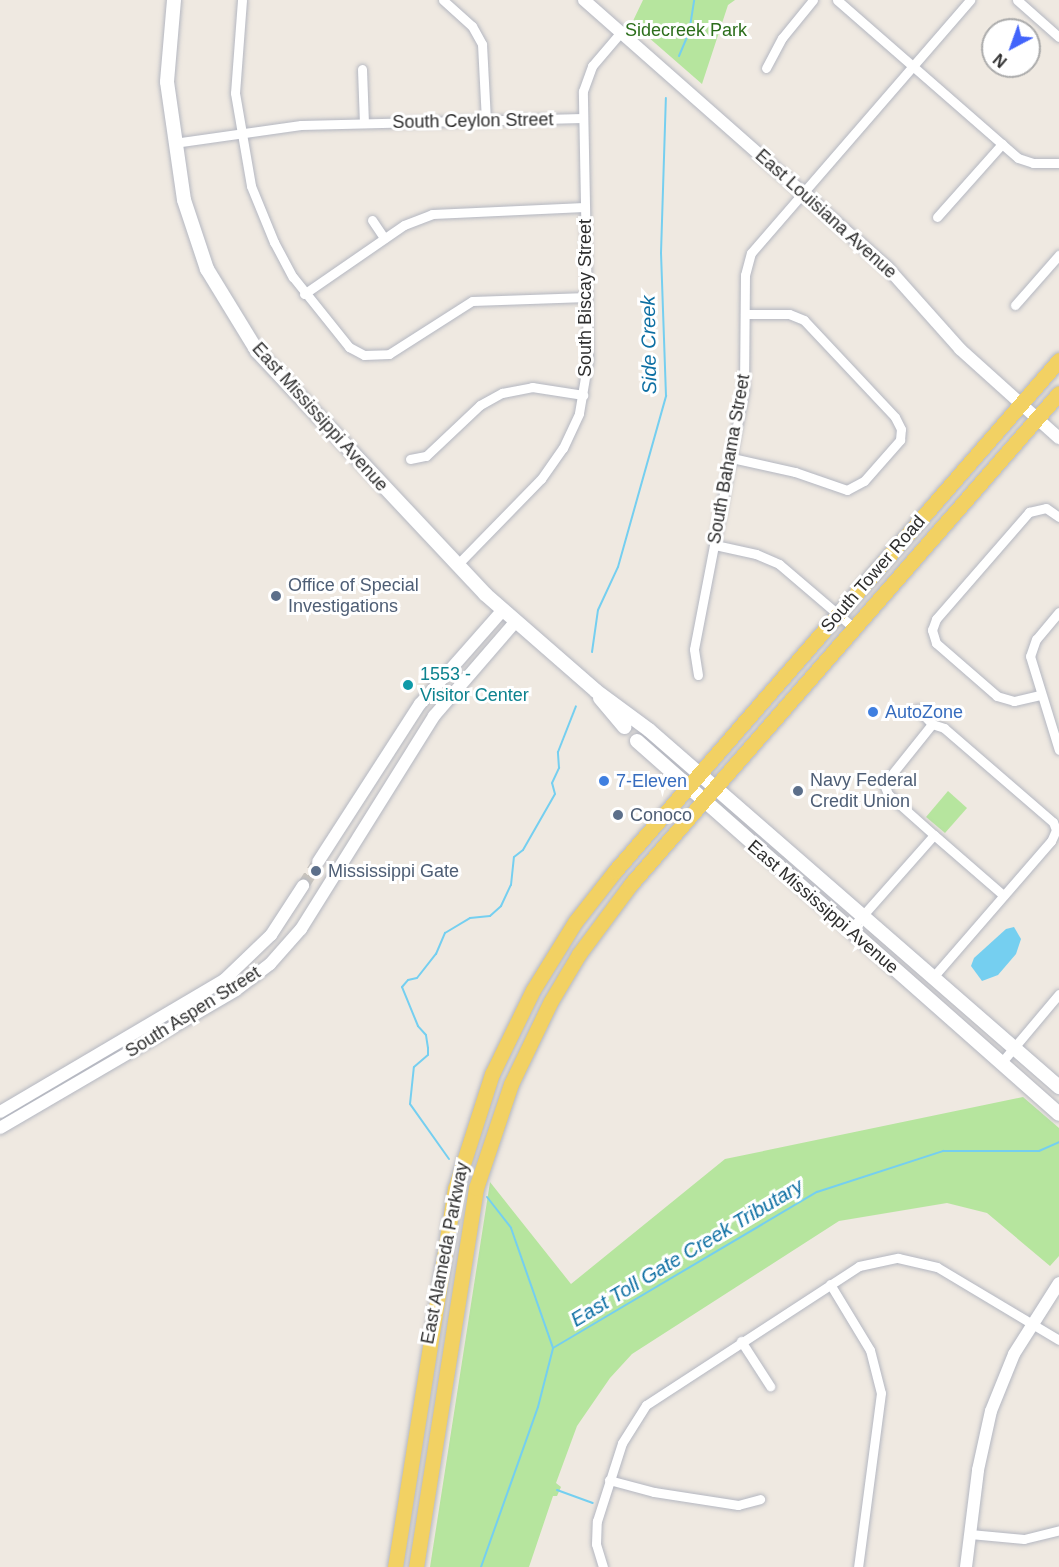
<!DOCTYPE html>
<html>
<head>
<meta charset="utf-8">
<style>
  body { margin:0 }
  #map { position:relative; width:1059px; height:1567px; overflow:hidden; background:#efe9e1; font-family:Helvetica,sans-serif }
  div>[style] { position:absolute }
  .green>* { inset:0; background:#b6e59e }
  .water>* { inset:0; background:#75cff0 }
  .stream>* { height:2px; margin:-1px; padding:0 1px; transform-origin:1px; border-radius:1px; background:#75cff0 }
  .tertiary-tunnel>* { height:12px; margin-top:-6px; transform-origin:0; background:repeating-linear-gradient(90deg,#c8c4bd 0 12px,transparent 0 18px) }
  .roads { filter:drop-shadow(0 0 2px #b4b7c1) drop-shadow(0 0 2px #b4b7c1) }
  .minor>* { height:9px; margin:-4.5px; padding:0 4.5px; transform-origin:4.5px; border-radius:4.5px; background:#fff }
  .tertiary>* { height:12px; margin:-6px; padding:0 6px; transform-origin:6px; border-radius:6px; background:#fff }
  .secondary>* { height:14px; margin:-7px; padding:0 7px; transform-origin:7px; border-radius:7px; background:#fff }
  .primary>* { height:15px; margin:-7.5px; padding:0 7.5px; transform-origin:7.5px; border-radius:7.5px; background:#f2d163 }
  .dots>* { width:16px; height:16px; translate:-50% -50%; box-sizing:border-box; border:3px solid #fff; border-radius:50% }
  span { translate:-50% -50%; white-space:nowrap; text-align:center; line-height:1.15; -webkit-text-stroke:6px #fff; paint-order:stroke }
  .park-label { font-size:18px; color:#2c6e1b }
  .street-label { font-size:18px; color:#2e2e2e }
  .service-label { font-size:18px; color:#4e5e75 }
  .left { translate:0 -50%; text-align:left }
  .culture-label { font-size:18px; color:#0d838f }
  .shop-label { font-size:18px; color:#366cbe }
  .water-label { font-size:20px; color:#0d6fa3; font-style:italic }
  .north { position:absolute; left:981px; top:18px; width:60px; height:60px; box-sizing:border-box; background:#fff; border:2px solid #ababab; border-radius:50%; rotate:221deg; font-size:16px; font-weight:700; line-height:24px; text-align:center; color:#2e2e2e }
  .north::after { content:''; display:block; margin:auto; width:21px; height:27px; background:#4264fb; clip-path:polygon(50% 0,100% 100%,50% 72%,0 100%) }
</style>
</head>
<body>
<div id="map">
  <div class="green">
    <i style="clip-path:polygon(643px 0,735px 0,728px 5px,702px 84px,632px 23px)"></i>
    <i style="clip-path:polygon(948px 791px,967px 808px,945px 833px,926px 817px)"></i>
    <i style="clip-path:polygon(1023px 1097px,1059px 1128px,1059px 1256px,1050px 1266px,987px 1213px,947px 1203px,839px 1221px,632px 1354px,610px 1378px,577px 1426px,556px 1483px,561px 1487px,557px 1496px,553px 1496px,529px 1567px,430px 1567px,490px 1182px,571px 1284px,725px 1159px)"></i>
  </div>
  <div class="water">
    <i style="clip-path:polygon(1014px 927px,1021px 939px,1016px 954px,998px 975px,982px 981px,971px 966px,974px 958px,1006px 929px)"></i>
  </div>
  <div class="stream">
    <i style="left:679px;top:56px;width:25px;rotate:-67deg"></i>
    <i style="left:689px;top:33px;width:33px;rotate:-81deg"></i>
    <i style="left:592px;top:652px;width:42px;rotate:-81.9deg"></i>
    <i style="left:598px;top:610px;width:47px;rotate:-65.1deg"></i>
    <i style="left:618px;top:567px;width:178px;rotate:-74.3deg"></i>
    <i style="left:666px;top:396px;width:143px;rotate:-92deg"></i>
    <i style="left:661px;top:253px;width:155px;rotate:-88.2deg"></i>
    <i style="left:449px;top:1159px;width:67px;rotate:-125.3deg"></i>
    <i style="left:410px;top:1104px;width:37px;rotate:-84deg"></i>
    <i style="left:414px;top:1067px;width:18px;rotate:-41deg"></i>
    <i style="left:428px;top:1055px;width:7px;rotate:-90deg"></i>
    <i style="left:428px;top:1048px;width:13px;rotate:-99deg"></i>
    <i style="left:426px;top:1035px;width:12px;rotate:-132deg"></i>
    <i style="left:418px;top:1026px;width:42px;rotate:-112.3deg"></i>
    <i style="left:402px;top:987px;width:9px;rotate:-49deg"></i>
    <i style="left:408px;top:980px;width:9px;rotate:-13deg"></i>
    <i style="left:417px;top:978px;width:31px;rotate:-52deg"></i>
    <i style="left:436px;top:954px;width:23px;rotate:-67deg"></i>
    <i style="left:445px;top:933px;width:29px;rotate:-31deg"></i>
    <i style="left:470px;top:918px;width:20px;rotate:-6deg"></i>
    <i style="left:490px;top:916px;width:15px;rotate:-42deg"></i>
    <i style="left:501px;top:906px;width:23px;rotate:-65deg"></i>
    <i style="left:511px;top:885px;width:28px;rotate:-84deg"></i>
    <i style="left:514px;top:857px;width:11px;rotate:-38deg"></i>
    <i style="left:523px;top:850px;width:64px;rotate:-60.3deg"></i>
    <i style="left:555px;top:794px;width:11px;rotate:-105deg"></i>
    <i style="left:552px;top:783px;width:17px;rotate:-65deg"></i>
    <i style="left:559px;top:768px;width:16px;rotate:-94deg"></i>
    <i style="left:558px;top:752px;width:49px;rotate:-68.6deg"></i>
    <i style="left:487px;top:1197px;width:39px;rotate:52deg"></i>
    <i style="left:511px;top:1228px;width:127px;rotate:70.7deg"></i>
    <i style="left:557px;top:1490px;width:38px;rotate:20deg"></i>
    <i style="left:481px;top:1567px;width:170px;rotate:-70.4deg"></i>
    <i style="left:538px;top:1407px;width:61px;rotate:-75.7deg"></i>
    <i style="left:553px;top:1348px;width:307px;rotate:-30.6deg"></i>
    <i style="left:817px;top:1192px;width:133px;rotate:-18deg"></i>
    <i style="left:943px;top:1151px;width:96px"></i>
    <i style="left:1039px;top:1151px;width:22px;rotate:-24deg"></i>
  </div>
  <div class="tertiary-tunnel">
    <i style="left:303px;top:886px;width:28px;rotate:-58deg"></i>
  </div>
  <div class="roads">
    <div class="minor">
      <i style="left:242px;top:0;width:93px;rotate:94.3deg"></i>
      <i style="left:235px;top:93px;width:94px;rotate:80.2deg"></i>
      <i style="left:251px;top:186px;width:61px;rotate:67.7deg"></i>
      <i style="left:274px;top:242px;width:40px;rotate:62deg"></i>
      <i style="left:293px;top:277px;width:90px;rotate:51.3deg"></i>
      <i style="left:349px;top:347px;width:17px;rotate:28deg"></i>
      <i style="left:364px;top:355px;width:25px;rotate:-2deg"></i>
      <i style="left:389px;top:354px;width:98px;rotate:-32.6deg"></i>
      <i style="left:472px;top:301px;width:115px;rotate:-2deg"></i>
      <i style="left:443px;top:0;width:39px;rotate:42deg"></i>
      <i style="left:472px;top:26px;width:21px;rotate:61deg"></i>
      <i style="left:482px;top:44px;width:76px;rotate:87deg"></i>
      <i style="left:837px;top:0;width:240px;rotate:41.1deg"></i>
      <i style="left:1018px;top:158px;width:16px;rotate:18deg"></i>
      <i style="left:1033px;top:163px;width:26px"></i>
      <i style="left:1017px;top:0;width:56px;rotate:41.4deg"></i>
      <i style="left:766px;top:68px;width:34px;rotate:-62deg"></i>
      <i style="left:782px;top:38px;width:49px;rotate:-50.8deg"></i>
      <i style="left:362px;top:69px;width:54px;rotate:87.9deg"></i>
      <i style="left:174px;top:143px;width:128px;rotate:-8.1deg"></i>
      <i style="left:301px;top:125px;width:282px;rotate:-1.4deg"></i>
      <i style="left:937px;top:217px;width:98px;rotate:-48.3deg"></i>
      <i style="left:372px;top:220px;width:22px;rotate:56deg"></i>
      <i style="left:304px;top:294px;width:121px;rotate:-34.6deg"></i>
      <i style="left:404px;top:225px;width:30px;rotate:-21deg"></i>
      <i style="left:432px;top:214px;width:153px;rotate:-2.6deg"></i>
      <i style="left:1015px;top:305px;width:67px;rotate:-48.7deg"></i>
      <i style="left:732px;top:458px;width:65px;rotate:12.5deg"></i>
      <i style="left:795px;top:472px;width:55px;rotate:19.1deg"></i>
      <i style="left:847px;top:490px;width:19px;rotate:-28deg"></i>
      <i style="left:864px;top:481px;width:55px;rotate:-48.7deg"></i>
      <i style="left:900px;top:440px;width:11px;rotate:-85deg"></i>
      <i style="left:901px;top:429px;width:13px;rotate:-117deg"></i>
      <i style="left:895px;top:417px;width:133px;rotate:-133.2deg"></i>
      <i style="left:804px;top:320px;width:16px;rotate:-158deg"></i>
      <i style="left:789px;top:314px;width:44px;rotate:180deg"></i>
      <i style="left:410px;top:459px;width:16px;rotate:-11deg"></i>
      <i style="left:426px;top:456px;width:74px;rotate:-43.4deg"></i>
      <i style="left:480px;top:405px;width:25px;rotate:-29deg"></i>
      <i style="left:502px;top:393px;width:31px;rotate:-11deg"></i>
      <i style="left:532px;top:387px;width:52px;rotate:8.9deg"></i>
      <i style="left:715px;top:545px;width:42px;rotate:12.4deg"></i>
      <i style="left:756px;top:554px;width:25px;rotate:23deg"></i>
      <i style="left:779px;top:564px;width:99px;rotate:40.5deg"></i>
      <i style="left:456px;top:566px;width:122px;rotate:-45.7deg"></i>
      <i style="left:541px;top:479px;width:38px;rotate:-55deg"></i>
      <i style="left:563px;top:448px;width:38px;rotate:-65deg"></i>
      <i style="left:579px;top:413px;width:54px;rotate:-80.4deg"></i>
      <i style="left:588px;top:360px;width:269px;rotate:-91.1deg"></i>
      <i style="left:583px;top:91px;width:27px;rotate:-70deg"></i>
      <i style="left:592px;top:66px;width:45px;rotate:-49.5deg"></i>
      <i style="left:1059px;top:612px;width:35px;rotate:130deg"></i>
      <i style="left:1036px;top:639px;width:18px;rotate:109deg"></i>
      <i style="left:1030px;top:656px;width:98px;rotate:72.9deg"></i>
      <i style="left:698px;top:675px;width:26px;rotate:-99deg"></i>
      <i style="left:694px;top:649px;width:265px;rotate:-79.1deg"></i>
      <i style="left:744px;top:389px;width:114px;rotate:-89.5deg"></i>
      <i style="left:745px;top:275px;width:23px;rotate:-75deg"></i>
      <i style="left:751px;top:253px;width:335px;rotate:-49.1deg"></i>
      <i style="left:1040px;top:695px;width:27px;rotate:167deg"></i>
      <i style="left:1014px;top:701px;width:18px;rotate:-164deg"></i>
      <i style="left:997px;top:696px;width:81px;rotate:-139deg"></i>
      <i style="left:936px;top:643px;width:14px;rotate:-107deg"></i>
      <i style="left:932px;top:630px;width:12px;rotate:-70deg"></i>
      <i style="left:936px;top:619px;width:142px;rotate:-49deg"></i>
      <i style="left:1029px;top:512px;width:17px;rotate:-13deg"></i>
      <i style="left:1046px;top:508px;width:16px;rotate:35deg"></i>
      <i style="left:932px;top:724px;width:13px;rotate:18deg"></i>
      <i style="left:944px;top:728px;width:144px;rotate:40.8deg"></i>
      <i style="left:1053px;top:822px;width:9px;rotate:69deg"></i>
      <i style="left:1056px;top:830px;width:12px;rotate:114deg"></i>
      <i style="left:1051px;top:841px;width:180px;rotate:130.9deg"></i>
      <i style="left:934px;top:835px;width:91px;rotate:41deg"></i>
      <i style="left:849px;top:931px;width:128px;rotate:-48.5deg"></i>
      <i style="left:934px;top:835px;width:62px;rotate:-138.3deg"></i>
      <i style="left:888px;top:794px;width:11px;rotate:-112deg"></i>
      <i style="left:884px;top:784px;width:77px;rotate:-51.3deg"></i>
      <i style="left:932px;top:724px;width:21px;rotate:-133deg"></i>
      <i style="left:1001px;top:1063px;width:90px;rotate:-50deg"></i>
      <i style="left:830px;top:1284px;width:77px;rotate:58.8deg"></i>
      <i style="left:870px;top:1350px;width:44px;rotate:75.7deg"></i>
      <i style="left:881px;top:1393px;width:176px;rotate:97.5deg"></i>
      <i style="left:741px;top:1341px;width:54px;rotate:57.2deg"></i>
      <i style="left:609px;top:1480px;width:47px;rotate:14.9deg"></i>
      <i style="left:654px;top:1492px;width:85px;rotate:8.8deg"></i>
      <i style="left:738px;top:1505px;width:23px;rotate:-15deg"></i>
      <i style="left:970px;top:1534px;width:54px;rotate:5.3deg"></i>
      <i style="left:1024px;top:1539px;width:36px;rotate:-14deg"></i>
      <i style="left:603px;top:1567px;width:24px;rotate:-107deg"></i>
      <i style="left:596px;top:1544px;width:23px;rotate:-88deg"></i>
      <i style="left:597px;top:1521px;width:82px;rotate:-72.2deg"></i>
      <i style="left:622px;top:1443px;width:45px;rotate:-57.7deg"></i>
      <i style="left:646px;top:1405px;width:254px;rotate:-33.1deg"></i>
      <i style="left:859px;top:1266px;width:40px;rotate:-12deg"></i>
      <i style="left:898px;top:1258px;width:40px;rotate:13deg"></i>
      <i style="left:937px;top:1267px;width:142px;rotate:30.9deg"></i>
    </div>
    <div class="tertiary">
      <i style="left:584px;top:0;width:404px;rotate:41.4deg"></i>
      <i style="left:887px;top:267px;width:110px;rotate:48.3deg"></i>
      <i style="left:960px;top:349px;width:133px;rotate:42deg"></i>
      <i style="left:318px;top:862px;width:188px;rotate:-57.2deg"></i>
      <i style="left:420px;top:704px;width:125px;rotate:-48.6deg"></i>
      <i style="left:0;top:1112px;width:260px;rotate:-30.5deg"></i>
      <i style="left:224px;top:980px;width:65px;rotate:-43.8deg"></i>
      <i style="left:271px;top:935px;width:59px;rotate:-56.9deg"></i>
      <i style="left:0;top:1128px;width:273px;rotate:-30.3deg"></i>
      <i style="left:236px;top:990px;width:43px;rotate:-37.4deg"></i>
      <i style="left:270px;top:964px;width:47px;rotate:-48.5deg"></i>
      <i style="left:301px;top:929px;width:251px;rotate:-58deg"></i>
      <i style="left:434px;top:716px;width:125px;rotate:-49.2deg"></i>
      <i style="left:966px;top:1567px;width:98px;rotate:-82.9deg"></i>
      <i style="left:978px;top:1470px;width:60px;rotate:-77.6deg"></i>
      <i style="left:991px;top:1411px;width:61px;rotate:-68deg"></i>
      <i style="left:1014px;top:1354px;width:84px;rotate:-57.6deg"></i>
    </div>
    <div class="secondary">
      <i style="left:174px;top:0;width:82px;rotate:94.9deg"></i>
      <i style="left:167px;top:82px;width:119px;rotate:81.8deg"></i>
      <i style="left:184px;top:200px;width:73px;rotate:71.6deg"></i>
      <i style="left:207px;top:269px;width:96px;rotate:58.6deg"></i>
      <i style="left:257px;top:351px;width:333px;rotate:46.8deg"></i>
      <i style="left:485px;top:594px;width:147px;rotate:41.1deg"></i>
      <i style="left:596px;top:691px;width:66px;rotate:36.3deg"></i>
      <i style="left:649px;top:730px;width:544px;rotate:41.05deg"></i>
      <i style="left:600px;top:698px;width:38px;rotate:50deg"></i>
      <i style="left:637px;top:741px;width:563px;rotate:41.47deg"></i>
    </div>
    <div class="primary">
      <i style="left:395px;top:1567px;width:383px;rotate:-81deg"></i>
      <i style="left:455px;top:1189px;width:121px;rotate:-72.2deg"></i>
      <i style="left:492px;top:1074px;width:93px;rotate:-64deg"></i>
      <i style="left:533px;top:990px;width:80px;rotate:-58.3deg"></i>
      <i style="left:575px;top:922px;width:65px;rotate:-51.9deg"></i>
      <i style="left:615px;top:871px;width:677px;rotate:-49.01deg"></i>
      <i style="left:416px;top:1567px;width:384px;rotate:-81deg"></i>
      <i style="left:476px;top:1188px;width:110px;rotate:-71.4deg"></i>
      <i style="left:511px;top:1084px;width:92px;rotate:-64.3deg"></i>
      <i style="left:551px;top:1001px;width:55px;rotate:-59.2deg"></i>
      <i style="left:579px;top:954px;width:87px;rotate:-53.4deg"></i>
      <i style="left:631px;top:884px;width:651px;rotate:-48.92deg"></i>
    </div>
  </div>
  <div class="dots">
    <i style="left:276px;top:596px;background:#5c6f8a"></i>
    <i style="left:408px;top:685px;background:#0f9aa8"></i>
    <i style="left:873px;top:712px;background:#3f7fe0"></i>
    <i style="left:604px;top:781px;background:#3f7fe0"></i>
    <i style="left:798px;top:791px;background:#5c6f8a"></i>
    <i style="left:618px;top:815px;background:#5c6f8a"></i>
    <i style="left:316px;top:871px;background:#5c6f8a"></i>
  </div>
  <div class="park-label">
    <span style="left:686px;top:30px">Sidecreek Park</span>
  </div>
  <div class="street-label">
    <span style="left:473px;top:121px;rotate:-1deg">South Ceylon Street</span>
    <span style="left:826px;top:214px;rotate:42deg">East Louisiana Avenue</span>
    <span style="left:585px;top:298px;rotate:-90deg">South Biscay Street</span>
    <span style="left:320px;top:417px;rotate:48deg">East Mississippi Avenue</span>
    <span style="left:729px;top:459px;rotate:-80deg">South Bahama Street</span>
    <span style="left:873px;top:574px;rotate:-49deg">South Tower Road</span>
    <span style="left:823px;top:907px;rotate:41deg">East Mississippi Avenue</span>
    <span style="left:193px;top:1012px;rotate:-32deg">South Aspen Street</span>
    <span style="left:445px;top:1253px;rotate:-79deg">East Alameda Parkway</span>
  </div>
  <div class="service-label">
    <span class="left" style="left:288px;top:596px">Office of Special<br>Investigations</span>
    <span class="left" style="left:810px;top:791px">Navy Federal<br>Credit Union</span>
    <span class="left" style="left:630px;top:815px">Conoco</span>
    <span class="left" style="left:328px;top:871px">Mississippi Gate</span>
  </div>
  <div class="culture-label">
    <span class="left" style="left:420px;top:685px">1553 -<br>Visitor Center</span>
  </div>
  <div class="shop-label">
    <span class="left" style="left:885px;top:712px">AutoZone</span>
    <span class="left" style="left:616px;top:781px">7-Eleven</span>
  </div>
  <div class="water-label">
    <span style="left:649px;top:345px;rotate:-91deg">Side Creek</span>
    <span style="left:687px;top:1253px;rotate:-31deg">East Toll Gate Creek Tributary</span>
  </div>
  <div class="north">N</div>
</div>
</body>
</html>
